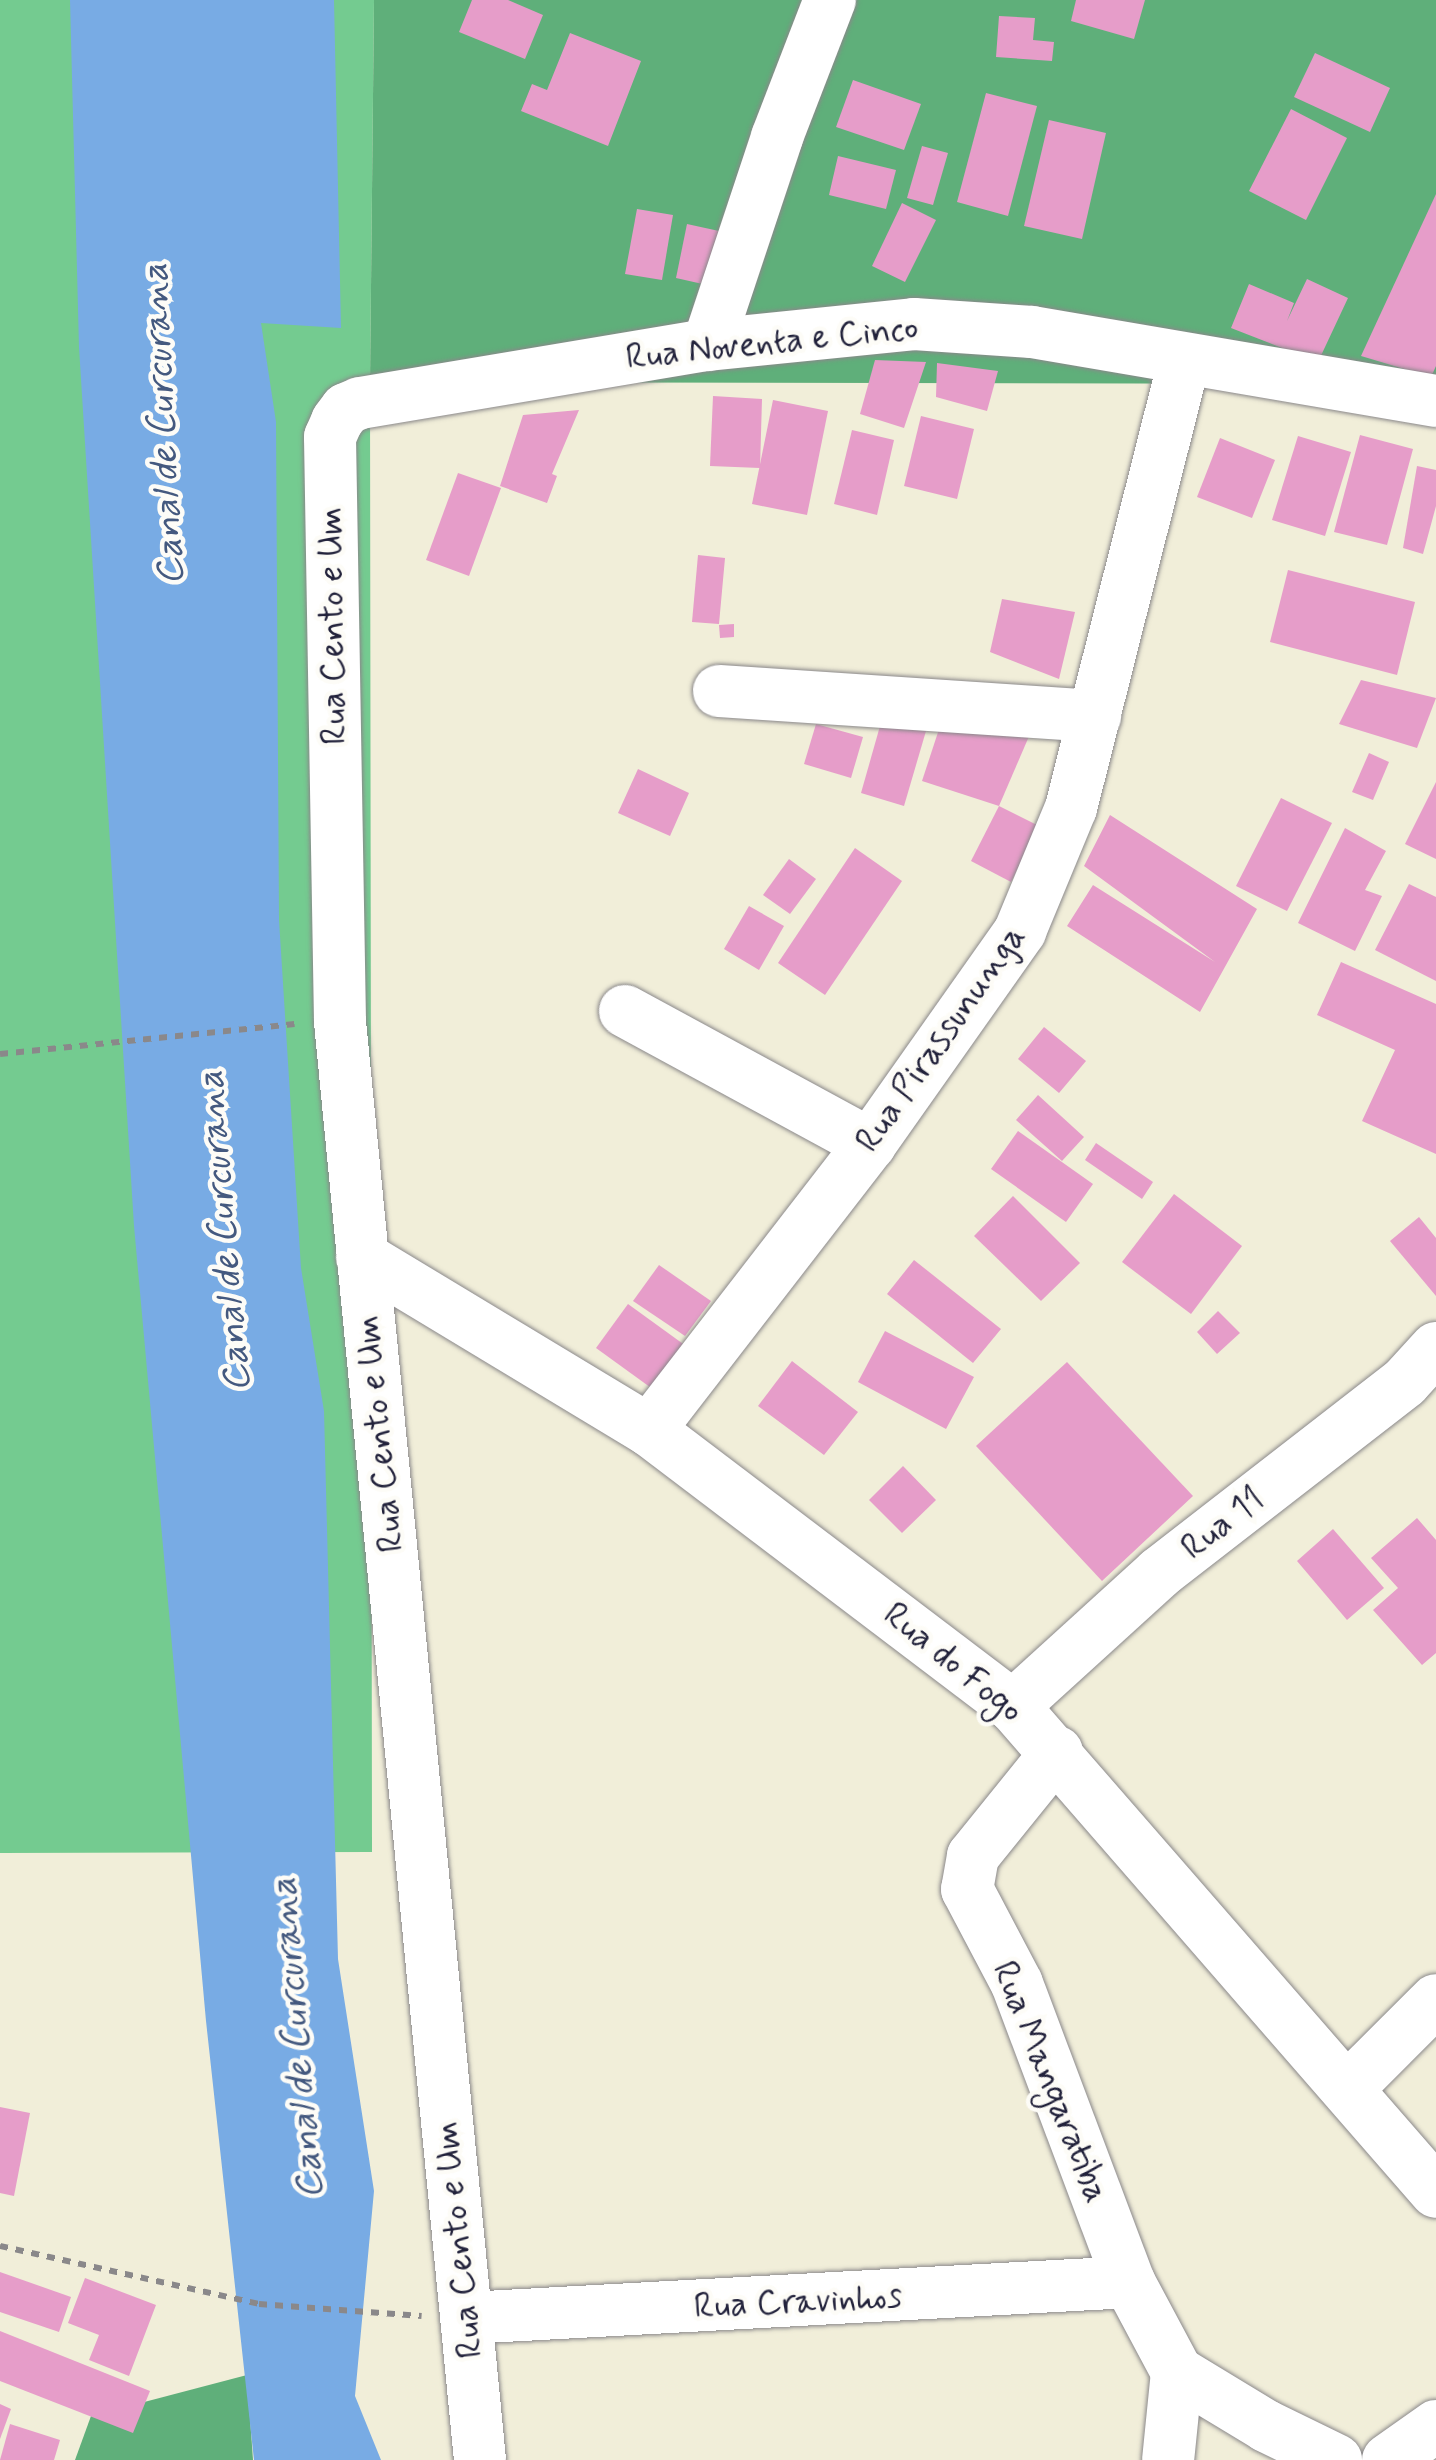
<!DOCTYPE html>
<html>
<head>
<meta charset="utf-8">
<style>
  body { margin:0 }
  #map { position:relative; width:1436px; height:2460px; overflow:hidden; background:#f1eed9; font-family:Mynerve,sans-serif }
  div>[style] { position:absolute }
  .green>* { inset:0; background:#74cb90 }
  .forest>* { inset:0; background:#5faf7a }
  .water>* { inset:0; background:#78abe4 }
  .building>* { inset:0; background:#e69dc9 }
  .path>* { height:6px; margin-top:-3px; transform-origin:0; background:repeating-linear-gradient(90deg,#8a888a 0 8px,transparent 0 16px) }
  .roads { filter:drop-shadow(0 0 2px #8a888a) drop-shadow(0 0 2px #8a888a) }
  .minor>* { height:52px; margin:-26px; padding:0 26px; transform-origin:26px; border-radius:26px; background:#fff }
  span { translate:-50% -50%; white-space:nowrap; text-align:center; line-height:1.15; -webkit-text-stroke:9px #fdfcf7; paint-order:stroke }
  .street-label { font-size:35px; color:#22223b }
  .water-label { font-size:38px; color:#44597f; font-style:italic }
</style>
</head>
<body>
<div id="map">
  <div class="green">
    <i style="clip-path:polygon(0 0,374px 0,370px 382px,372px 1852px,0 1853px)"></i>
  </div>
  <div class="forest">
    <i style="clip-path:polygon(374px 0,1436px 0,1436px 384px,370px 382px)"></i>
    <i style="clip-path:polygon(247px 2375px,253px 2460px,75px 2460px,91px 2416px)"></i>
  </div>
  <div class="water">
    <i style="clip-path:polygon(70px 0,334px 0,341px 328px,261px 323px,276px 422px,279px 920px,301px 1268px,324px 1411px,338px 1959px,374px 2191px,355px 2396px,381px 2460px,254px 2460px,206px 2021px,134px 1226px,79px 347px)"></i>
  </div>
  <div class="building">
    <i style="clip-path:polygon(472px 0,508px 0,543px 15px,525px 59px,459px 32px)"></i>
    <i style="clip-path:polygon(1076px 0,1145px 0,1134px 39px,1071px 21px)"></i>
    <i style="clip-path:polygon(999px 16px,1035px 18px,1033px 40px,1054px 42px,1052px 61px,996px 57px)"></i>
    <i style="clip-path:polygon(570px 33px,641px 61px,608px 146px,521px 111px,532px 84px,547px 90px)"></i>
    <i style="clip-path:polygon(1315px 53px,1390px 88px,1370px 132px,1294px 97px)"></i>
    <i style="clip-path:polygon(853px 80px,921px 104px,904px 150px,836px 127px)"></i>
    <i style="clip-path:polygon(986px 93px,1037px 106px,1008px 216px,957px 202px)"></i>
    <i style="clip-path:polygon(1291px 109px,1347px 138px,1306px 220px,1249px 191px)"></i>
    <i style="clip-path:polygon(1049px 120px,1106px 133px,1082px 239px,1024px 226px)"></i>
    <i style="clip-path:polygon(922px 146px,948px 153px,933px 205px,907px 198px)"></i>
    <i style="clip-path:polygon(838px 156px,896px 170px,886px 209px,829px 195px)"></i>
    <i style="clip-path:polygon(1436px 194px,1436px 366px,1431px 377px,1361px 356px)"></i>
    <i style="clip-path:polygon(902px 203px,936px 220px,905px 282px,872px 266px)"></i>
    <i style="clip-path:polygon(637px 209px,673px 215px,662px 280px,625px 274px)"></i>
    <i style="clip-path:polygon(687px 224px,719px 231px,707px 285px,676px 278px)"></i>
    <i style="clip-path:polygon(1307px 279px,1348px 298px,1318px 362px,1231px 328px,1249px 284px,1294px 303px,1287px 321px)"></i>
    <i style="clip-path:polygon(875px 360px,926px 362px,904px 428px,860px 414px)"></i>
    <i style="clip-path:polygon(937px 363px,998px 371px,987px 411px,936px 397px)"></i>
    <i style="clip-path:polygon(713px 396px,762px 399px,760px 468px,710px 466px)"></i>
    <i style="clip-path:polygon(773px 400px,828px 411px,807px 515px,752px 504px)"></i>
    <i style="clip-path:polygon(579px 410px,552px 474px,557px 476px,547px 503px,500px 486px,523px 415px)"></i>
    <i style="clip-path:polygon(921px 416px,974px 429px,957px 499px,904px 486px)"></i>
    <i style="clip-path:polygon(852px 430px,894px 440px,877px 515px,834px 504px)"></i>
    <i style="clip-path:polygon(1360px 435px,1413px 449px,1387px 545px,1334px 532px)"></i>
    <i style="clip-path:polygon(1298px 436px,1351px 452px,1325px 536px,1272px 520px)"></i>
    <i style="clip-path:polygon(1220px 438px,1275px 460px,1252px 518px,1197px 497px)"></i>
    <i style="clip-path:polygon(1417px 466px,1436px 470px,1436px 506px,1423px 554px,1403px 548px)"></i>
    <i style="clip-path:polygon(458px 473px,501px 488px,469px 576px,426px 560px)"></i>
    <i style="clip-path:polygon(698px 555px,725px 558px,719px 624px,692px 622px)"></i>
    <i style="clip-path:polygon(1288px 570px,1415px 602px,1397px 675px,1270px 642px)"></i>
    <i style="clip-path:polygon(1002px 599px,1075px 612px,1059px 679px,990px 652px)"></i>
    <i style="clip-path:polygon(734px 624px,734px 637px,720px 638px,719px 625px)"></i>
    <i style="clip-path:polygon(1361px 680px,1436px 698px,1417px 748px,1339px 724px)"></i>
    <i style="clip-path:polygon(882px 719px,926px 731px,904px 806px,861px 793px)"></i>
    <i style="clip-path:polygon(942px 720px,1030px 734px,999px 806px,922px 781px)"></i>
    <i style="clip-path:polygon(816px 724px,863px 737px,851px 778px,804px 764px)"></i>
    <i style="clip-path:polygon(1369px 753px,1389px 762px,1373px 800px,1352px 792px)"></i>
    <i style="clip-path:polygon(638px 769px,689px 793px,670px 836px,618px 813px)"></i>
    <i style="clip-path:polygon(1436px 782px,1436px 859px,1405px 844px)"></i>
    <i style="clip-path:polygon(1281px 798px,1332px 823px,1287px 911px,1236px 886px)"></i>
    <i style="clip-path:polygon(999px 806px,1039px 826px,1011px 882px,971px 861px)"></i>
    <i style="clip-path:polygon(1110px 815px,1257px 909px,1200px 1012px,1067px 926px,1093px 885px,1215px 962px,1084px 866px)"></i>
    <i style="clip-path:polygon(1345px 828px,1386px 851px,1365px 890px,1382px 896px,1355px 951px,1298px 923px)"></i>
    <i style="clip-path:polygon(855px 848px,902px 881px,825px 995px,778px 963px)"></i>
    <i style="clip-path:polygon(789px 859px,816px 879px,790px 914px,763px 895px)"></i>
    <i style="clip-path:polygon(1409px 884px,1436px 897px,1436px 981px,1375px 950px)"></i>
    <i style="clip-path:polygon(749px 906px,784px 926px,759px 970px,724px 949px)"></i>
    <i style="clip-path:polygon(1341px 962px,1436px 1004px,1436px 1154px,1362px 1121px,1395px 1050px,1317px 1015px)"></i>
    <i style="clip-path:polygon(1044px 1027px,1086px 1061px,1059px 1093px,1018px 1059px)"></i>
    <i style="clip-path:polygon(1038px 1095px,1084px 1137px,1062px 1161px,1016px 1120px)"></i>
    <i style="clip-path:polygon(1018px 1131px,1093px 1184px,1066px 1222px,991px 1169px)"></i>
    <i style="clip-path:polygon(1096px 1143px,1153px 1182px,1142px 1199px,1085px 1160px)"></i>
    <i style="clip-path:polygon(1174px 1194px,1242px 1246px,1191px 1314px,1122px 1262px)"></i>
    <i style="clip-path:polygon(1013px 1196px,1080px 1263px,1041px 1301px,974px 1236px)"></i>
    <i style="clip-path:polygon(1419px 1217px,1436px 1238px,1436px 1296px,1390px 1241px)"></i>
    <i style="clip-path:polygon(914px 1260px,1001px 1329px,973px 1363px,887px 1294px)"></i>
    <i style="clip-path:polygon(659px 1265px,711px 1301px,685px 1336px,633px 1301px)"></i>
    <i style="clip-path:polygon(628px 1304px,686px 1346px,654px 1390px,596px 1348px)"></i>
    <i style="clip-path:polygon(1218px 1311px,1240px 1333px,1217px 1354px,1197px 1332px)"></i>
    <i style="clip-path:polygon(885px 1331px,974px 1377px,946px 1429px,858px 1382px)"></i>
    <i style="clip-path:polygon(792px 1361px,858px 1412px,824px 1455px,758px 1406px)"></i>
    <i style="clip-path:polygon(1067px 1362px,1193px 1496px,1102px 1581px,976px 1446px)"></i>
    <i style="clip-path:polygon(903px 1466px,936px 1500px,902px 1533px,869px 1500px)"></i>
    <i style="clip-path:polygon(1417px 1518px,1436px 1540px,1436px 1653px,1422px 1665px,1373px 1610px,1398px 1588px,1371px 1558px)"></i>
    <i style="clip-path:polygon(1333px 1529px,1384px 1588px,1347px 1620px,1297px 1561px)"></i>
    <i style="clip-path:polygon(0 2107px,30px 2113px,14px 2196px,0 2193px)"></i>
    <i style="clip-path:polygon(0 2272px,71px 2297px,59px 2332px,0 2312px)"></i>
    <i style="clip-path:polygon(85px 2278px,156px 2305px,129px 2376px,89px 2360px,99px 2335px,68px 2323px)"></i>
    <i style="clip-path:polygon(0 2331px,150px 2391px,133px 2433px,0 2381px)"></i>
    <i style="clip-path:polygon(0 2404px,11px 2409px,0 2439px)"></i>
    <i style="clip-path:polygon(10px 2424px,60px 2440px,54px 2460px,0 2460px)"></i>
  </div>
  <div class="path">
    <i style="left:0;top:1054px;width:296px;rotate:-5.8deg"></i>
    <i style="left:0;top:2246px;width:265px;rotate:12.6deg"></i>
    <i style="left:259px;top:2304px;width:163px;rotate:4.2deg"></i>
  </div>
  <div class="roads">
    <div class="minor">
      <i style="left:708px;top:345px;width:219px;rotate:-71.6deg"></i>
      <i style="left:777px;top:137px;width:147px;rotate:-68.9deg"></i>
      <i style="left:719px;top:691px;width:377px;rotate:3.8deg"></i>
      <i style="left:625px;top:1011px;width:279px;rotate:28.5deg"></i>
      <i style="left:362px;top:1257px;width:335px;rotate:31.1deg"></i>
      <i style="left:649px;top:1430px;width:457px;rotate:37.2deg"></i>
      <i style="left:1013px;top:1706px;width:644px;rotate:48.96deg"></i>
      <i style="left:649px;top:1430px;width:361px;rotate:-52.3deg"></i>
      <i style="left:870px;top:1144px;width:261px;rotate:-54.8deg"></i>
      <i style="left:1020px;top:931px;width:133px;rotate:-67.5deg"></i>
      <i style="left:1071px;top:808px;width:461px;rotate:-75.8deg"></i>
      <i style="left:1013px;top:1706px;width:197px;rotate:-42.3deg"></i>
      <i style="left:1159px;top:1573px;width:311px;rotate:-37.8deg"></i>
      <i style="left:1405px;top:1382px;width:46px;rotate:-47.6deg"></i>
      <i style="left:1057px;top:1752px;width:134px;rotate:128.9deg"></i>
      <i style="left:973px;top:1856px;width:34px;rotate:100deg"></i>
      <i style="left:967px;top:1889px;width:107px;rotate:62.2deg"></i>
      <i style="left:1017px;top:1984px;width:318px;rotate:69.4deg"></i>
      <i style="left:1129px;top:2282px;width:102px;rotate:61.9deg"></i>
      <i style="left:1177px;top:2372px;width:88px;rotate:95.8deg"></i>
      <i style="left:1348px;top:2088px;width:124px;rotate:-45deg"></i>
      <i style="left:467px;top:2318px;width:663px;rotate:-3.11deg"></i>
      <i style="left:1177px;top:2372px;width:104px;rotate:31.2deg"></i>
      <i style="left:1266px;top:2426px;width:78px;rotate:25.9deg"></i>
      <i style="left:480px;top:2460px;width:1445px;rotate:-95.56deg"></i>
      <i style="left:340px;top:1022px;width:585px;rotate:-90.98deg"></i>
      <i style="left:330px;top:437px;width:17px;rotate:-66deg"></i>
      <i style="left:337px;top:421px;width:15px;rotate:-53deg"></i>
      <i style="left:346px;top:409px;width:15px;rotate:-23deg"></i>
      <i style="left:360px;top:403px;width:353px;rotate:-9.5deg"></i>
      <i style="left:708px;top:345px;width:207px;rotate:-5.8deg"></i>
      <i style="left:914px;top:324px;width:118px;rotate:3.9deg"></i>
      <i style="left:1032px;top:332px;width:410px;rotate:9.7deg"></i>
      <i style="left:1388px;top:2460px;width:59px;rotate:-35.3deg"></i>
    </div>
  </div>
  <div class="street-label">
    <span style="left:772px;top:343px;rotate:-6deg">Rua Noventa e Cinco</span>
    <span style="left:333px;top:626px;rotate:-91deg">Rua Cento e Um</span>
    <span style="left:941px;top:1039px;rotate:-55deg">Rua Pirassununga</span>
    <span style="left:380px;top:1434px;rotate:-96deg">Rua Cento e Um</span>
    <span style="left:1223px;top:1524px;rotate:-38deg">Rua 11</span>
    <span style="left:953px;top:1663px;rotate:39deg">Rua do Fogo</span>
    <span style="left:1050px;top:2082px;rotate:68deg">Rua Mangaratiba</span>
    <span style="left:459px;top:2240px;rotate:-96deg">Rua Cento e Um</span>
    <span style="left:798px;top:2302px;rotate:-3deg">Rua Cravinhos</span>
  </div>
  <div class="water-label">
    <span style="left:164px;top:424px;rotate:-93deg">Canal de Curcurana</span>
    <span style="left:225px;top:1231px;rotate:-95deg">Canal de Curcurana</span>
    <span style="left:298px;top:2038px;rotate:-95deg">Canal de Curcurana</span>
  </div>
</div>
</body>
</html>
